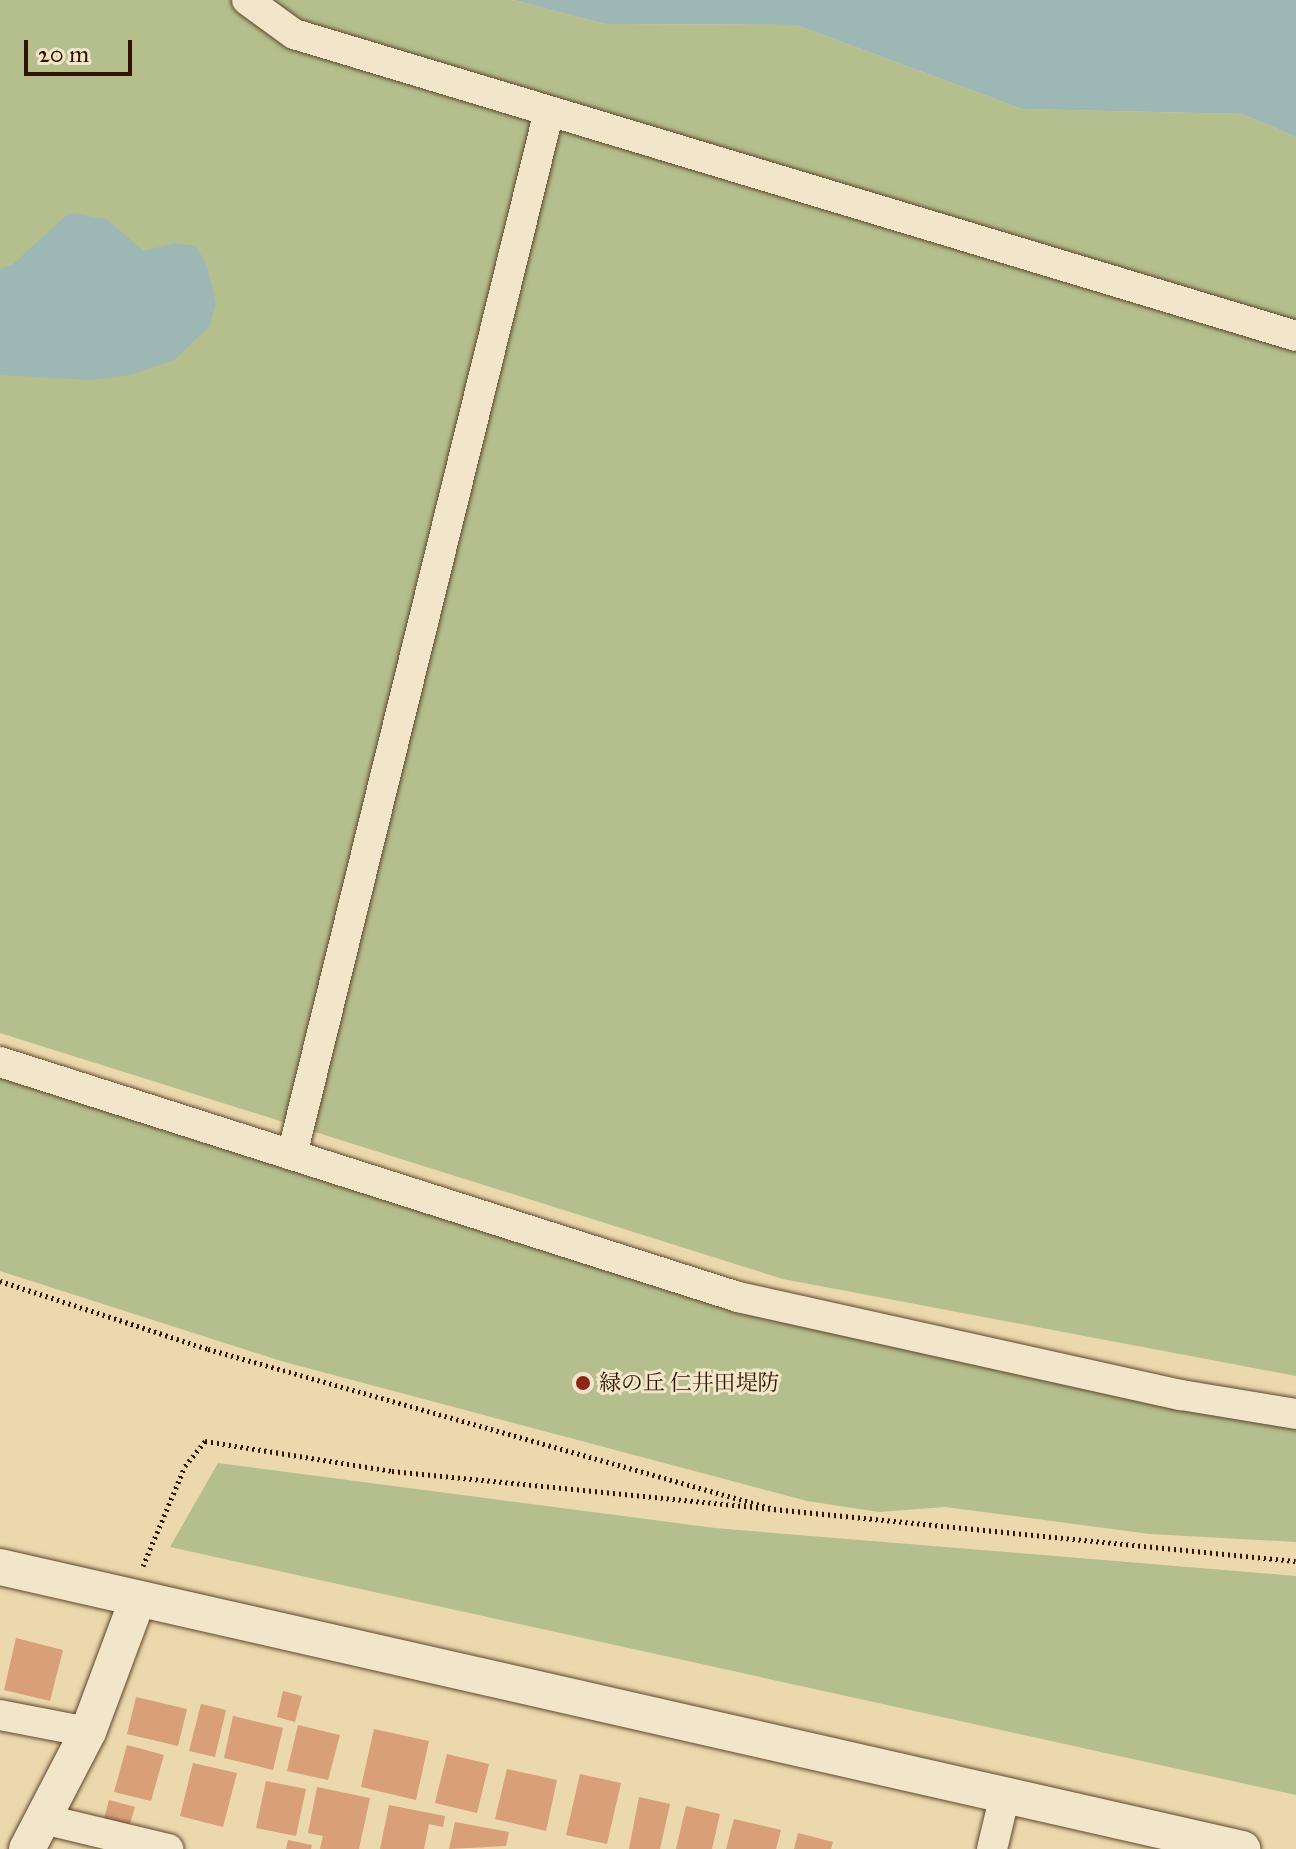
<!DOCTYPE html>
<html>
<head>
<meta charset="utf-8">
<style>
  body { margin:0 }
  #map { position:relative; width:1296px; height:1849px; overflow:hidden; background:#ebd8ad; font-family:"IM FELL Great Primer","Noto Serif JP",serif }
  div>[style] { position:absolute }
  .green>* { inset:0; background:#b4bf8d }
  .water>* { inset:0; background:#9db7b5 }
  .building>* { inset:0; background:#d89f79 }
  .path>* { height:5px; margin-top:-2.5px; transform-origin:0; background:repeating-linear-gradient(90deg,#321401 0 2px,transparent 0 6px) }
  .roads { filter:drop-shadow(0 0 2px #60452c) drop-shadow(0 0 2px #60452c) }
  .minor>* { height:30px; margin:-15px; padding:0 15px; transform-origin:15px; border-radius:15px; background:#f2e6ca }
  .tertiary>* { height:36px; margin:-18px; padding:0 18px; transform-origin:18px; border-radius:18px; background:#f2e6ca }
  .dots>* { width:22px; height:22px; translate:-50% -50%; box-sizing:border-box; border:4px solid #f2e6ca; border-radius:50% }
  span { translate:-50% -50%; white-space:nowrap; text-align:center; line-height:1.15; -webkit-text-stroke:6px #f2e6ca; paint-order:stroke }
  .poi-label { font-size:22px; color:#321401 }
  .left { translate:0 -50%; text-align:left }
  .scale { position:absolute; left:24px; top:40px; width:108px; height:36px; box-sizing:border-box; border:4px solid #321401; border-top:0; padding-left:10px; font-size:24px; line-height:28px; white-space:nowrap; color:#321401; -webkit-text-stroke:6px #f2e6ca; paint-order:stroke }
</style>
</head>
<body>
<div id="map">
  <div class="green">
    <i style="clip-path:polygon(0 0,513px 0,605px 24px,796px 25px,1022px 109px,1242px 114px,1296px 137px,1296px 1376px,783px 1279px,0 1033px)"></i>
    <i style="clip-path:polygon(0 1077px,721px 1305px,1296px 1423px,1296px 1542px,1150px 1534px,945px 1507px,879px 1512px,807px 1501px,281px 1361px,0 1271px)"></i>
    <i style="clip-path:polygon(218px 1463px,715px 1528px,1296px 1576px,1296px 1795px,170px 1547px)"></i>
  </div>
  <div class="water">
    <i style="clip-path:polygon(513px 0,1296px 0,1296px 137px,1242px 114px,1022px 109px,796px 25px,605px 24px)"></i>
    <i style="clip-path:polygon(69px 213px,106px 219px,144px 251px,175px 243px,196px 246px,207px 266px,216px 302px,210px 326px,174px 360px,130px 375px,91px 380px,0 375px,0 269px,13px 264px)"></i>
  </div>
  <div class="building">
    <i style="clip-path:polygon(16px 1638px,63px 1650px,50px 1701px,4px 1690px)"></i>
    <i style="clip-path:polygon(283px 1691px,302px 1696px,295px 1722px,277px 1717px)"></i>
    <i style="clip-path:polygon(136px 1697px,187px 1709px,178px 1746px,127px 1734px)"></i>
    <i style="clip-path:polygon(201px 1704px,226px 1710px,215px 1757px,189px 1751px)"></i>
    <i style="clip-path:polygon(233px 1716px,283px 1728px,273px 1770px,224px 1758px)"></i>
    <i style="clip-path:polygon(298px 1725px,340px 1735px,328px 1780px,287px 1771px)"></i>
    <i style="clip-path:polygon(374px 1729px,429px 1741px,416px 1800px,361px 1787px)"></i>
    <i style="clip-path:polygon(127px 1745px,164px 1755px,151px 1801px,114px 1792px)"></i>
    <i style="clip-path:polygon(447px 1754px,489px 1764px,477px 1813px,435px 1803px)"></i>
    <i style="clip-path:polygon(193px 1763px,237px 1773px,223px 1827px,180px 1816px)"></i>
    <i style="clip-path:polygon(507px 1769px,557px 1780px,546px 1831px,495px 1819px)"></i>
    <i style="clip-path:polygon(580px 1774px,621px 1783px,607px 1844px,566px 1835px)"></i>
    <i style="clip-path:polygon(266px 1781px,306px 1789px,296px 1836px,256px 1828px)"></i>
    <i style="clip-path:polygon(317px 1787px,370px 1798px,359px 1849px,320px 1849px,323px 1836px,308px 1833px)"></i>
    <i style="clip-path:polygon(639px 1797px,670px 1804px,660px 1849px,629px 1849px)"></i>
    <i style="clip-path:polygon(109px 1800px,135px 1807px,129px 1827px,104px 1819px)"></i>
    <i style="clip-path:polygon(389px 1805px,445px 1816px,443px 1827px,429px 1824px,424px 1849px,380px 1849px)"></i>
    <i style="clip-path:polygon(686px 1806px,720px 1814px,712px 1849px,676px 1849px)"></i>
    <i style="clip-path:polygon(734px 1819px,781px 1830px,776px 1849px,726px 1849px)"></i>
    <i style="clip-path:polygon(455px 1822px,509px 1832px,506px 1846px,449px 1849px)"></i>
    <i style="clip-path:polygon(798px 1833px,833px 1842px,831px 1849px,794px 1849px)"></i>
    <i style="clip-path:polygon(288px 1840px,312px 1845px,311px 1849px,286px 1849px)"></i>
  </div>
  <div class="path">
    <i style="left:0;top:1281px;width:219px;rotate:18.1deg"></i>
    <i style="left:208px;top:1349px;width:588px;rotate:15.78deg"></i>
    <i style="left:143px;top:1566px;width:108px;rotate:-67.2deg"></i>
    <i style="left:185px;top:1466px;width:32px;rotate:-51deg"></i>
    <i style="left:205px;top:1441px;width:189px;rotate:9.1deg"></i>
    <i style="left:392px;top:1471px;width:908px;rotate:5.69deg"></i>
  </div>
  <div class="roads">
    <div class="minor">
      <i style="left:247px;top:0;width:58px;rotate:35.9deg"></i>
      <i style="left:294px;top:34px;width:1047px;rotate:16.77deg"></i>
      <i style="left:0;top:1062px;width:775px;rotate:17.66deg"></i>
      <i style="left:738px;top:1297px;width:454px;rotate:12.5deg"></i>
      <i style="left:1181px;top:1395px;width:117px;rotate:9.4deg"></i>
      <i style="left:292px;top:1155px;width:1075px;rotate:-76.17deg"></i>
      <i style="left:0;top:1715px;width:90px;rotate:10.9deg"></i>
      <i style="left:43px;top:1819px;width:129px;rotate:13.5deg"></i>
      <i style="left:992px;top:1849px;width:56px;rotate:-76.5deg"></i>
    </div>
    <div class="tertiary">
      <i style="left:0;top:1567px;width:1274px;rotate:12.79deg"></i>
      <i style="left:27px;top:1849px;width:132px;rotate:-62.5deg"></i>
      <i style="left:88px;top:1732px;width:140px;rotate:-69.5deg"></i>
    </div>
  </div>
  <div class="dots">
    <i style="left:583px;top:1383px;background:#8f2418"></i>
  </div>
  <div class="poi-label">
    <span class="left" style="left:599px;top:1383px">緑の丘 仁井田堤防</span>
  </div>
  <div class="scale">20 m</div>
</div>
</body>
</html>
